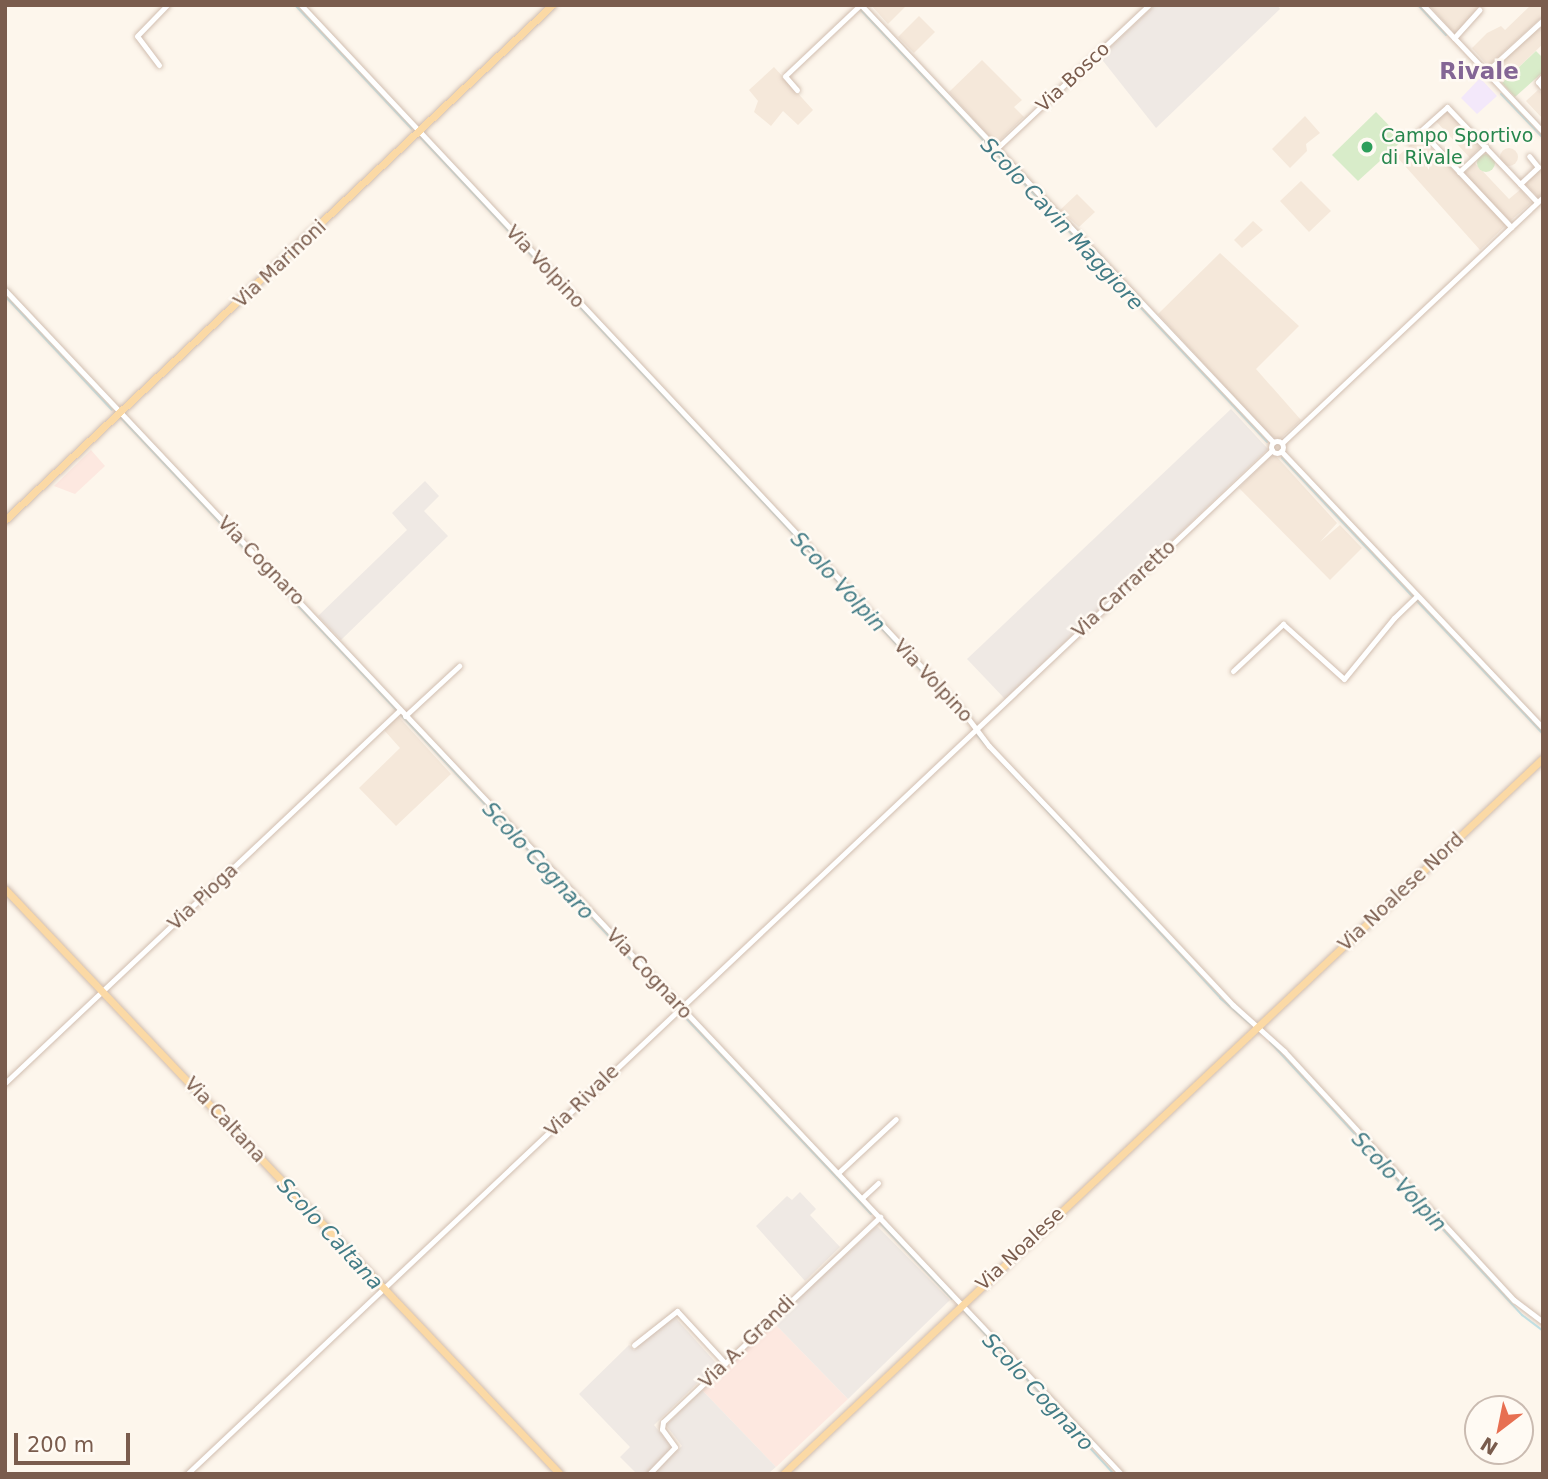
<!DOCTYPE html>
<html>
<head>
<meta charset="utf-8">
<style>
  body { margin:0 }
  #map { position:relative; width:1548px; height:1479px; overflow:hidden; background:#fdf6ec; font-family:"DejaVu Sans",sans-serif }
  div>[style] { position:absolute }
  .residential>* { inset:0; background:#f5e8da }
  .round { border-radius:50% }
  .commercial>* { inset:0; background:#fde8e0 }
  .industrial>* { inset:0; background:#efe9e4 }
  .education>* { inset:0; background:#f3e8fa }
  .green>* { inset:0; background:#d8ecc9 }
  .stream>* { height:2px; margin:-1px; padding:0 1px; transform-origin:1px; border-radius:1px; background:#bfe3e8 }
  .roads { filter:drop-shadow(0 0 2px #d1beb0) drop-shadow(0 0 2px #d1beb0) }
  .minor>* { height:5px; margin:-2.5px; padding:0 2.5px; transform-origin:2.5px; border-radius:2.5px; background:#fff }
  .minor>.ring { margin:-2.5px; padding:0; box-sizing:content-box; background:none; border:5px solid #fff; border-radius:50% }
  .major>* { height:7px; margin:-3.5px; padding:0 3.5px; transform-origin:3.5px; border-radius:3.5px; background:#fbd9a5 }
  .dots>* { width:19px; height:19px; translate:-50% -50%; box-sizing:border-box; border:4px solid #fffaf3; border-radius:50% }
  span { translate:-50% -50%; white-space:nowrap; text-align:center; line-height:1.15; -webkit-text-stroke:5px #fffaf3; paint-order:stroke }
  .street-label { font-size:19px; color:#7a5c4d }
  .leisure-label { font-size:19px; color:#27864d }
  .left { translate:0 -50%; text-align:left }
  .water-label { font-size:21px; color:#437c86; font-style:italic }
  .quarter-label { font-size:23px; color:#846695; font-weight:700 }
  .frame { position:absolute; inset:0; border:7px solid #7a5c4d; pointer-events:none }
  .north { position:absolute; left:1464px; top:1395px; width:70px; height:70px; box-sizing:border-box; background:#fffaf3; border:2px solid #cabbb1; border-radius:50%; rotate:212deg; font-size:19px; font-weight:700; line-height:28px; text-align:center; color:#7a5c4d }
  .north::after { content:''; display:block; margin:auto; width:24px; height:32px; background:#e76f51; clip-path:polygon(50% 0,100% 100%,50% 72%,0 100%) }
  .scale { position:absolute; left:14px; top:1433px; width:116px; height:32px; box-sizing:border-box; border:4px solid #7a5c4d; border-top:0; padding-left:9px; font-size:21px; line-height:24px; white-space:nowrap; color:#7a5c4d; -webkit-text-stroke:5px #fffaf3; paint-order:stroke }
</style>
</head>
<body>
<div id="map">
  <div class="residential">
    <i style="clip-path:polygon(871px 5px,907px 5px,888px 24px)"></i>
    <i style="clip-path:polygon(1429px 5px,1477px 5px,1479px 7px,1455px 34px)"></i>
    <i style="clip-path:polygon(1531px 5px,1543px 5px,1543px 16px,1488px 66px,1472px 48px,1487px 33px,1501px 26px,1505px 30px)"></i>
    <i style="clip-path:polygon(919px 16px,935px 32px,914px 53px,898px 37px)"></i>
    <i style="clip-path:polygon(1543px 23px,1543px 44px,1502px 83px,1491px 71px)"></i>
    <i style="clip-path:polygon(982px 60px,1022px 100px,1014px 107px,1024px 117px,996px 144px,949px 92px)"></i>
    <i style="clip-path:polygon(774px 67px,813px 110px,798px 125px,783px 111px,771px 126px,754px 112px,758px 101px,749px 90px)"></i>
    <i style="clip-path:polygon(1538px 90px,1543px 94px,1543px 119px,1526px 101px)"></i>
    <i style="clip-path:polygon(1446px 110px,1481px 146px,1470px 158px,1434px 119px)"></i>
    <i style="clip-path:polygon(1305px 116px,1320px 133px,1306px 144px,1307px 151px,1290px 168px,1272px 149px)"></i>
    <i style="clip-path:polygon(1420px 136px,1506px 225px,1480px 250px,1397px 157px)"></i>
    <i class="round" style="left:1500px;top:148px;width:18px;height:18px"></i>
    <i style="clip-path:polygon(1474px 162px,1509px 199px,1521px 189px,1531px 203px,1510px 221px,1464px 174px)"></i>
    <i style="clip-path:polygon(1543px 166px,1543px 193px,1538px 197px,1525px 184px)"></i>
    <i style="clip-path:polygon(1301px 181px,1331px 211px,1309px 232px,1280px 201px)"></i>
    <i style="clip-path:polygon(1077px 194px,1095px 212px,1079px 227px,1060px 210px)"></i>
    <i style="clip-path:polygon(1253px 221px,1263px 230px,1242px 248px,1234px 240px)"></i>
    <i style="clip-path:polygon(1220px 253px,1299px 326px,1256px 369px,1301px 420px,1280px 439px,1271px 436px,1158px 314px)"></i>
    <i style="clip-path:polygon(1271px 456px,1276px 456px,1337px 523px,1320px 542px,1340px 525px,1362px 548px,1330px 580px,1239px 488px)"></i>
    <i style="clip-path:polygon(398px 716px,451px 774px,396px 826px,359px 788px,400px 748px,384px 730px)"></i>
  </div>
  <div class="commercial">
    <i style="clip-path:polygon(91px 450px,105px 466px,75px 494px,54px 486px)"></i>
    <i style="clip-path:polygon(773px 1322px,848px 1399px,776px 1467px,702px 1390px)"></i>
  </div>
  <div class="industrial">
    <i style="clip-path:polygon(1155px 5px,1277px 5px,1280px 9px,1156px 128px,1100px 57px)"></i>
    <i style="clip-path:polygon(1231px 409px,1268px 449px,1005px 699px,967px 659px)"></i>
    <i style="clip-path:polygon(425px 481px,439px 496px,424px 511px,448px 536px,341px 640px,318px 616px,407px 530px,392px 513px)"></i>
    <i style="clip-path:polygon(800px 1192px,816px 1209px,810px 1215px,840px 1247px,805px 1281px,756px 1226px,787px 1196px,792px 1200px)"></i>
    <i style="clip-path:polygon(877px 1226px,950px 1300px,848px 1399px,773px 1322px)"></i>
    <i style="clip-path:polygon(672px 1314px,717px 1364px,654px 1425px,672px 1447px,646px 1474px,637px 1474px,620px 1457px,630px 1447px,579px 1394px,629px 1345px,634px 1350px)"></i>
    <i style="clip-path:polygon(702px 1390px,776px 1467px,770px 1472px,652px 1474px,682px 1446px,666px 1425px)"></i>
  </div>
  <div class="education">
    <i style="clip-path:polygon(1480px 78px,1497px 96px,1477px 114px,1461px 98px)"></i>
  </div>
  <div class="green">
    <i style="clip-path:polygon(1536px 51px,1543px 58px,1543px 72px,1515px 97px,1502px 83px)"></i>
    <i style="clip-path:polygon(1376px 112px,1403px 140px,1358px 181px,1332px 155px)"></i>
    <i class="round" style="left:1477px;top:154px;width:18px;height:18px"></i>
  </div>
  <div class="stream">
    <i style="left:295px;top:5px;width:170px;rotate:46.7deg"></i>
    <i style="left:1418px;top:5px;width:41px;rotate:47deg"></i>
    <i style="left:858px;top:7px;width:597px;rotate:46.76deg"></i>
    <i style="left:1501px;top:94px;width:61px;rotate:46.3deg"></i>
    <i style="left:421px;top:138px;width:786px;rotate:46.8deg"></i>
    <i style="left:5px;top:296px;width:156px;rotate:46.8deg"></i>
    <i style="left:121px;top:418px;width:401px;rotate:46.7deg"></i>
    <i style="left:1282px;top:458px;width:190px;rotate:46.7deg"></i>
    <i style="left:1416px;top:600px;width:185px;rotate:46.5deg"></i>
    <i style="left:401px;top:715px;width:402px;rotate:46.8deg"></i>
    <i style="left:975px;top:733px;width:361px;rotate:47.2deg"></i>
    <i style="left:1220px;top:998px;width:40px;rotate:41deg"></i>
    <i style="left:680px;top:1012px;width:278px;rotate:46.6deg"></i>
    <i style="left:1270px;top:1042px;width:372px;rotate:47.3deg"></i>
    <i style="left:1522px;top:1315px;width:26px;rotate:37deg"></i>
    <i style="left:881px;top:1224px;width:103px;rotate:46.6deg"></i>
    <i style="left:963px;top:1310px;width:223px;rotate:47.4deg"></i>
  </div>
  <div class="roads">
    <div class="minor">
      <i style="left:301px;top:5px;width:965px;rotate:46.85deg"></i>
      <i style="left:961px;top:709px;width:46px;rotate:52.9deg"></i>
      <i style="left:989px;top:746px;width:131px;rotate:46.5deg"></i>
      <i style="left:1079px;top:841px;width:225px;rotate:46.8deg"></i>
      <i style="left:1233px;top:1005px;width:69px;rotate:42deg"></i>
      <i style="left:1284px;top:1051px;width:339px;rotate:47.3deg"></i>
      <i style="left:1514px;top:1300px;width:36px;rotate:37deg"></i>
      <i style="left:861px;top:5px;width:601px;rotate:46.69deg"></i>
      <i style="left:1423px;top:5px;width:175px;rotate:46.6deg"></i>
      <i style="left:1454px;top:38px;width:38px;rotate:-48deg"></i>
      <i style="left:159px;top:65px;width:36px;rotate:-127deg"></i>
      <i style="left:137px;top:36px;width:43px;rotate:-45.9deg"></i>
      <i style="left:1486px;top:72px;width:77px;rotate:-42.4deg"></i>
      <i style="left:1543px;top:76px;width:8px;rotate:130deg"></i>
      <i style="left:1538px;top:82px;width:8px;rotate:50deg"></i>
      <i style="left:797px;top:90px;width:18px;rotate:-131deg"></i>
      <i style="left:785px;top:76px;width:103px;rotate:-43.4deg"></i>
      <i style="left:1421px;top:131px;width:132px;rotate:46.8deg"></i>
      <i style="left:1409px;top:141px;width:51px;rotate:-41.8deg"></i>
      <i style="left:1447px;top:107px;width:131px;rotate:46.5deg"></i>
      <i style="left:996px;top:149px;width:210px;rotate:-43.3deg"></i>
      <i style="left:1459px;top:172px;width:37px;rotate:-43deg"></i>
      <i style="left:1520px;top:184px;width:25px;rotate:-43deg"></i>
      <i style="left:1538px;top:167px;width:14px;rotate:-129deg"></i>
      <i style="left:5px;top:290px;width:1627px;rotate:46.69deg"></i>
      <i class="ring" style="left:1271px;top:441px;width:7px;height:7px"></i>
      <i style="left:1282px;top:443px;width:359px;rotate:-43.3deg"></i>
      <i style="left:1281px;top:451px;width:381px;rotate:46.6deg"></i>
      <i style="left:1233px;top:671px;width:69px;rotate:-43.2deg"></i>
      <i style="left:1283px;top:624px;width:82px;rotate:42deg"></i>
      <i style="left:1344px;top:679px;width:79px;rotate:-50.7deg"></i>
      <i style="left:1394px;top:618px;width:32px;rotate:-44deg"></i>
      <i style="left:405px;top:716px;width:74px;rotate:-42.8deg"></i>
      <i style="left:5px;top:1083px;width:543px;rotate:-43.36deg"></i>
      <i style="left:838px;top:1173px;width:79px;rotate:-43deg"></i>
      <i style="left:862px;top:1198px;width:22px;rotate:-43deg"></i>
      <i style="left:634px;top:1345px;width:55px;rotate:-38.3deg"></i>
      <i style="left:677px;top:1311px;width:71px;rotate:47.3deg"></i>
      <i style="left:187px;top:1474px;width:1492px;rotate:-43.34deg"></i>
      <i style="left:649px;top:1474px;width:37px;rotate:-46deg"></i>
      <i style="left:675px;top:1447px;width:22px;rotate:-126deg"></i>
      <i style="left:662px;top:1429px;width:7px;rotate:-82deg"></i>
      <i style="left:663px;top:1422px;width:299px;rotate:-43.4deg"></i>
    </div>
    <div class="major">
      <i style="left:5px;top:520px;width:751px;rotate:-43.27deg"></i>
      <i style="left:5px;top:889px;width:806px;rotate:46.51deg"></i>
      <i style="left:783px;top:1474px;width:1044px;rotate:-43.29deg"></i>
    </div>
  </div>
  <div class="dots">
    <i style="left:1367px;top:147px;background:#2e9e5b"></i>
  </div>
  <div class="street-label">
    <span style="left:1073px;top:77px;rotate:-43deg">Via Bosco</span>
    <span style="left:280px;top:264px;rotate:-43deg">Via Marinoni</span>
    <span style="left:545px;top:267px;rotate:47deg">Via Volpino</span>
    <span style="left:261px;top:561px;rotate:46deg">Via Cognaro</span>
    <span style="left:1124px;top:589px;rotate:-43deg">Via Carraretto</span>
    <span style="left:933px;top:681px;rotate:47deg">Via Volpino</span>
    <span style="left:1401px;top:892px;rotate:-43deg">Via Noalese Nord</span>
    <span style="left:203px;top:897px;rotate:-43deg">Via Pioga</span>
    <span style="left:649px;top:974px;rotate:47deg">Via Cognaro</span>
    <span style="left:582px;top:1101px;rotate:-44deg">Via Rivale</span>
    <span style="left:225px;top:1120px;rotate:47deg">Via Caltana</span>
    <span style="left:1020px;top:1249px;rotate:-43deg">Via Noalese</span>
    <span style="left:747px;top:1342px;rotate:-44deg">Via A. Grandi</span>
  </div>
  <div class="leisure-label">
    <span class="left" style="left:1381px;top:147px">Campo Sportivo<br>di Rivale</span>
  </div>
  <div class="water-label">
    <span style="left:1062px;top:224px;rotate:47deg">Scolo Cavin Maggiore</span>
    <span style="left:838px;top:582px;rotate:47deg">Scolo Volpin</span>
    <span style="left:538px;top:861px;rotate:47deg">Scolo Cognaro</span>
    <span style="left:1399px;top:1182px;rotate:47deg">Scolo Volpin</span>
    <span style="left:330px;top:1234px;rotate:47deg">Scolo Caltana</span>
    <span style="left:1038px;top:1392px;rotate:47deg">Scolo Cognaro</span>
  </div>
  <div class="quarter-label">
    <span style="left:1479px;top:71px">Rivale</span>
  </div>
  <div class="frame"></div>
  <div class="north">N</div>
  <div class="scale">200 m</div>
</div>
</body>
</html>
